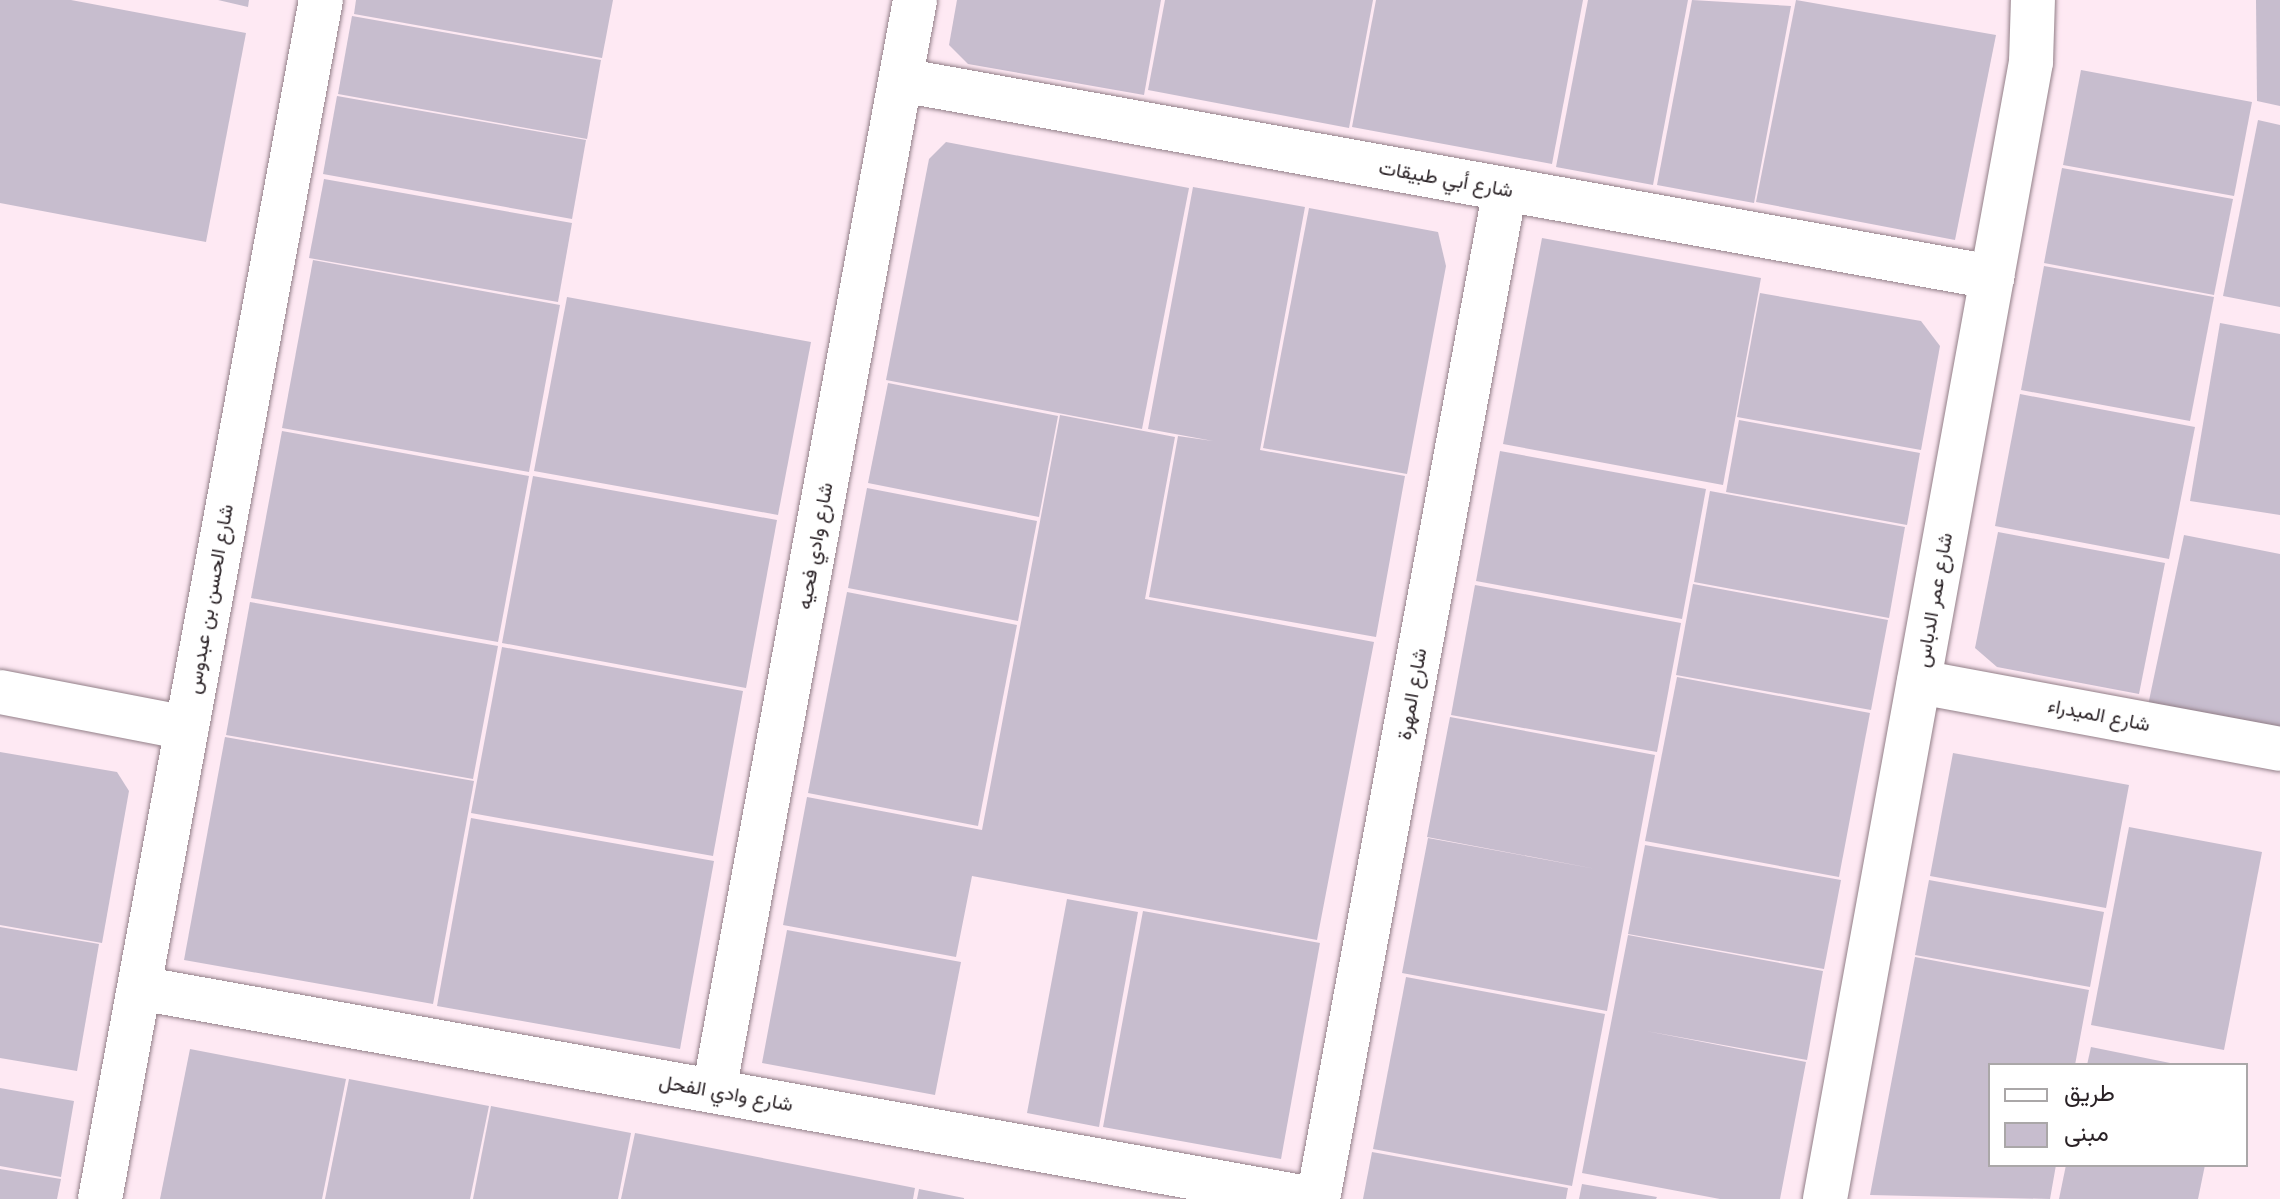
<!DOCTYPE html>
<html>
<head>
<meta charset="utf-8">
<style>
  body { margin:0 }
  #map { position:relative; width:2280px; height:1199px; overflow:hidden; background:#fee9f3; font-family:"Fira Sans",Vazirmatn,sans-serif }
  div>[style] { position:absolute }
  .building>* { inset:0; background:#c7bdce }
  .roads { filter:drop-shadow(0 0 2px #927f88) drop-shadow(0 0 2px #927f88) }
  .minor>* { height:44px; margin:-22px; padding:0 22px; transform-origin:22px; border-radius:22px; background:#fff }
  span { translate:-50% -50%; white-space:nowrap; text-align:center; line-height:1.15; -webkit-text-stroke:8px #fff; paint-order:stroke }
  .street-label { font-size:20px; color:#2a2226 }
  .legend { position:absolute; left:1988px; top:1063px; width:260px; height:104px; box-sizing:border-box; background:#fff; border:2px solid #aaa7a8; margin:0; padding:10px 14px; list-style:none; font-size:24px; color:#2a2226 }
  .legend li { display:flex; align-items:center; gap:16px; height:40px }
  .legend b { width:40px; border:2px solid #aaa7a8 }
</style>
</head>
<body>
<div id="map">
  <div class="building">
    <i style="clip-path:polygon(0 0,71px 0,246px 33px,206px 242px,0 203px)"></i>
    <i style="clip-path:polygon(218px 0,249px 0,248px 7px)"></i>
    <i style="clip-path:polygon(356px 0,613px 0,602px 58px,354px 14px)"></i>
    <i style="clip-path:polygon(957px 0,1161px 0,1144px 95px,968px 64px,949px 45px)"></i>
    <i style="clip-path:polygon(1165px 0,1373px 0,1349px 128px,1148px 90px)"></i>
    <i style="clip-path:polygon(1376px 0,1583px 0,1552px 164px,1352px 127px)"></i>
    <i style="clip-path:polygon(1588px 0,1688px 0,1653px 185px,1556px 167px)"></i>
    <i style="clip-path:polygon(1692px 0,1791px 6px,1754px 203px,1657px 185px)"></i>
    <i style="clip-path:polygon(1796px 0,1996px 35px,1955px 240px,1756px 202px)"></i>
    <i style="clip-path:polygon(2256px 0,2280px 0,2280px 106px,2257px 101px)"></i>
    <i style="clip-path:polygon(352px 16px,601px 60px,587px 139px,338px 94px)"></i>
    <i style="clip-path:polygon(2081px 70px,2252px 102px,2234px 196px,2063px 165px)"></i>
    <i style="clip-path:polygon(337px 96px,586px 140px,572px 219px,323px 174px)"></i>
    <i style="clip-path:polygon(2258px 120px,2280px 125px,2280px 307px,2223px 296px)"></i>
    <i style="clip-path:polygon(946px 142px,1189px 188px,1142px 429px,886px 380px,929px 159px)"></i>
    <i style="clip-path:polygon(2062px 168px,2233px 199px,2214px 295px,2044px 263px)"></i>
    <i style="clip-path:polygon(324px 179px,572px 223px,558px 302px,309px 258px)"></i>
    <i style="clip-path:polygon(1193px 187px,1305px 207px,1260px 450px,1405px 476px,1376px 637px,1149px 597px,1178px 436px,1213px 441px,1148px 429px)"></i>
    <i style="clip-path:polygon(1309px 208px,1438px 232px,1446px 266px,1407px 474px,1263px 448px)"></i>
    <i style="clip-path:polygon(1542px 238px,1761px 278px,1723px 485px,1503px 444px)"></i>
    <i style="clip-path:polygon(313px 260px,560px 305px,529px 472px,282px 428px)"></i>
    <i style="clip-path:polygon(2044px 266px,2214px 297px,2190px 421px,2021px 390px)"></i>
    <i style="clip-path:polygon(1760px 293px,1921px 321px,1940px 346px,1921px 450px,1737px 417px)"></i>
    <i style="clip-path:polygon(567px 297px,811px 342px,778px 515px,534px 471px)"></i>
    <i style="clip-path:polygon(2220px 323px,2280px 334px,2280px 515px,2190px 501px)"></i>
    <i style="clip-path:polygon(888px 383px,1058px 416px,1039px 517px,868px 483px)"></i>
    <i style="clip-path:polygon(2020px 394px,2195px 427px,2169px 559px,1995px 526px)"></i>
    <i style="clip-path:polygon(1060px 415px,1175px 437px,1145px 599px,1374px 642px,1317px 940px,972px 876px,956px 957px,783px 925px,807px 797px,982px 830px)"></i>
    <i style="clip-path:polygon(1739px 420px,1920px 453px,1907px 525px,1726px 492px)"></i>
    <i style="clip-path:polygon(282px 431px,529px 476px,498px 642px,251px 598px)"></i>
    <i style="clip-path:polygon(1500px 451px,1706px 489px,1682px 619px,1476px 581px)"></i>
    <i style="clip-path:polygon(533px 476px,777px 520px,746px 688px,502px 643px)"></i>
    <i style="clip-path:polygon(867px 488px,1037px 521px,1018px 621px,848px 588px)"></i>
    <i style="clip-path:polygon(1710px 491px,1905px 527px,1889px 618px,1694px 582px)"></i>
    <i style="clip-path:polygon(1998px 532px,2165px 563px,2139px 694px,1997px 667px,1975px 648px)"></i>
    <i style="clip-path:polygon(2184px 535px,2280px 554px,2280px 737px,2147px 710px)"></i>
    <i style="clip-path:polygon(1693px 584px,1888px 620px,1871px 710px,1676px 675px)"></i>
    <i style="clip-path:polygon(1475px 585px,1681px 623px,1657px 752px,1451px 715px)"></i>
    <i style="clip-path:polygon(847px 592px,1017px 625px,978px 826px,808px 793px)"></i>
    <i style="clip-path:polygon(250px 602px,498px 646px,473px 779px,226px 735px)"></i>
    <i style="clip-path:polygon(502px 647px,743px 691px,713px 856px,471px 813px)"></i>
    <i style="clip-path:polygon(1677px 677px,1870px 713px,1839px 877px,1645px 841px)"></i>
    <i style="clip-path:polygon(1450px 717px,1655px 755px,1607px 1011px,1402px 973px,1428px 838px,1596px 869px,1427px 837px)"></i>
    <i style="clip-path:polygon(225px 737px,474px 781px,433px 1004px,184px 960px)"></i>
    <i style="clip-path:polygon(0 752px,117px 772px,129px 791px,102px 943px,0 925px)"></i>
    <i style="clip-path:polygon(1953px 753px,2129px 785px,2106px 908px,1930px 876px)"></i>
    <i style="clip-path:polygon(471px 818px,714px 861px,680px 1049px,437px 1006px)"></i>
    <i style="clip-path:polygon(2129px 827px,2262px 852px,2224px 1050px,2091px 1025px)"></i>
    <i style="clip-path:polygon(1645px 845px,1841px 880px,1824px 969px,1628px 934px)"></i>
    <i style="clip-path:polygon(1929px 880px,2104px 912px,2090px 987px,1915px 955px)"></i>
    <i style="clip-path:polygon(1067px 899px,1138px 912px,1099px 1127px,1027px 1113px)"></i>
    <i style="clip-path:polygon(1143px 911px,1320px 943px,1281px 1159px,1103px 1127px)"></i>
    <i style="clip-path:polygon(0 927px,99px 944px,77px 1071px,0 1058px)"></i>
    <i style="clip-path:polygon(787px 930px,961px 962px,935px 1095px,762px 1063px)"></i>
    <i style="clip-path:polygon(1628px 935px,1823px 971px,1807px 1060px,1646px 1031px,1806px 1062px,1780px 1199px,1720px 1199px,1582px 1173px)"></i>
    <i style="clip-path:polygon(1915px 957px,2089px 990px,2075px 1065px,1990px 1065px,1990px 1165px,2056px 1165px,2050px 1199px,1870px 1195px)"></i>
    <i style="clip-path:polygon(1406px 977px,1605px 1014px,1572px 1186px,1373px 1149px)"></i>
    <i style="clip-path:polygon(2091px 1047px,2175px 1064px,2175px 1065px,2087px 1065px)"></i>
    <i style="clip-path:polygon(190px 1049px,346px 1079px,322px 1199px,160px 1199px)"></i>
    <i style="clip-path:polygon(349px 1079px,489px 1106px,470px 1199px,325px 1199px)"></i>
    <i style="clip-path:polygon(0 1088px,74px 1101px,61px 1177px,0 1166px)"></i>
    <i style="clip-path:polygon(491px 1106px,631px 1133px,618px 1199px,473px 1199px)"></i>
    <i style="clip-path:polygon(635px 1133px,915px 1188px,913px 1199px,621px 1199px)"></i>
    <i style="clip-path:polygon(1372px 1152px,1568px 1188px,1566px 1199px,1363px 1199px)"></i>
    <i style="clip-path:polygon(2066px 1165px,2205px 1165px,2198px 1199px,2059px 1199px)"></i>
    <i style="clip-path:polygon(0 1169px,61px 1179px,57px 1199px,0 1199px)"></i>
    <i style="clip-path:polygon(1582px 1184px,1657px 1197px,1656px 1199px,1579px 1199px)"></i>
    <i style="clip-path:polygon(919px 1189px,964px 1198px,964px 1199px,917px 1199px)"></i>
  </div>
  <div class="roads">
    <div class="minor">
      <i style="left:901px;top:80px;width:1109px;rotate:10.24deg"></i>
      <i style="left:1919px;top:682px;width:367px;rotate:10.5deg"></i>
      <i style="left:0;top:692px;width:190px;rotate:10.9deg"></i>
      <i style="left:139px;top:988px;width:1193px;rotate:10.19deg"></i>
      <i style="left:714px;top:1091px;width:1109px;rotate:-79.56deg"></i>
      <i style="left:100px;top:1199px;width:1219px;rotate:-79.56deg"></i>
      <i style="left:1318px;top:1199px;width:1027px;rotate:-79.51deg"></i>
      <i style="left:1825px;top:1199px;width:1156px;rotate:-79.73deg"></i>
      <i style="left:2031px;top:62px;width:62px;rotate:-88.2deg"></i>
    </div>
  </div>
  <div class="street-label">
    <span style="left:1446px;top:179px;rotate:10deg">شارع أبي طبيقات</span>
    <span style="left:815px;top:546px;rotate:-80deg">شارع وادي فحيه</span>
    <span style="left:210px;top:599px;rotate:-80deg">شارع الحسن بن عبدوس</span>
    <span style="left:1934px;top:600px;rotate:-80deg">شارع عمر الدباس</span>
    <span style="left:1412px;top:694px;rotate:-80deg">شارع المهرة</span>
    <span style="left:2099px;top:715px;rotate:11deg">شارع الميدراء</span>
    <span style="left:726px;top:1093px;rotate:10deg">شارع وادي الفحل</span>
  </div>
  <ul class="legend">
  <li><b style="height:10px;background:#fff"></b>طريق</li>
  <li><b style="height:22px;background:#c7bdce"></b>مبنى</li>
  </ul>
</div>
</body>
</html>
